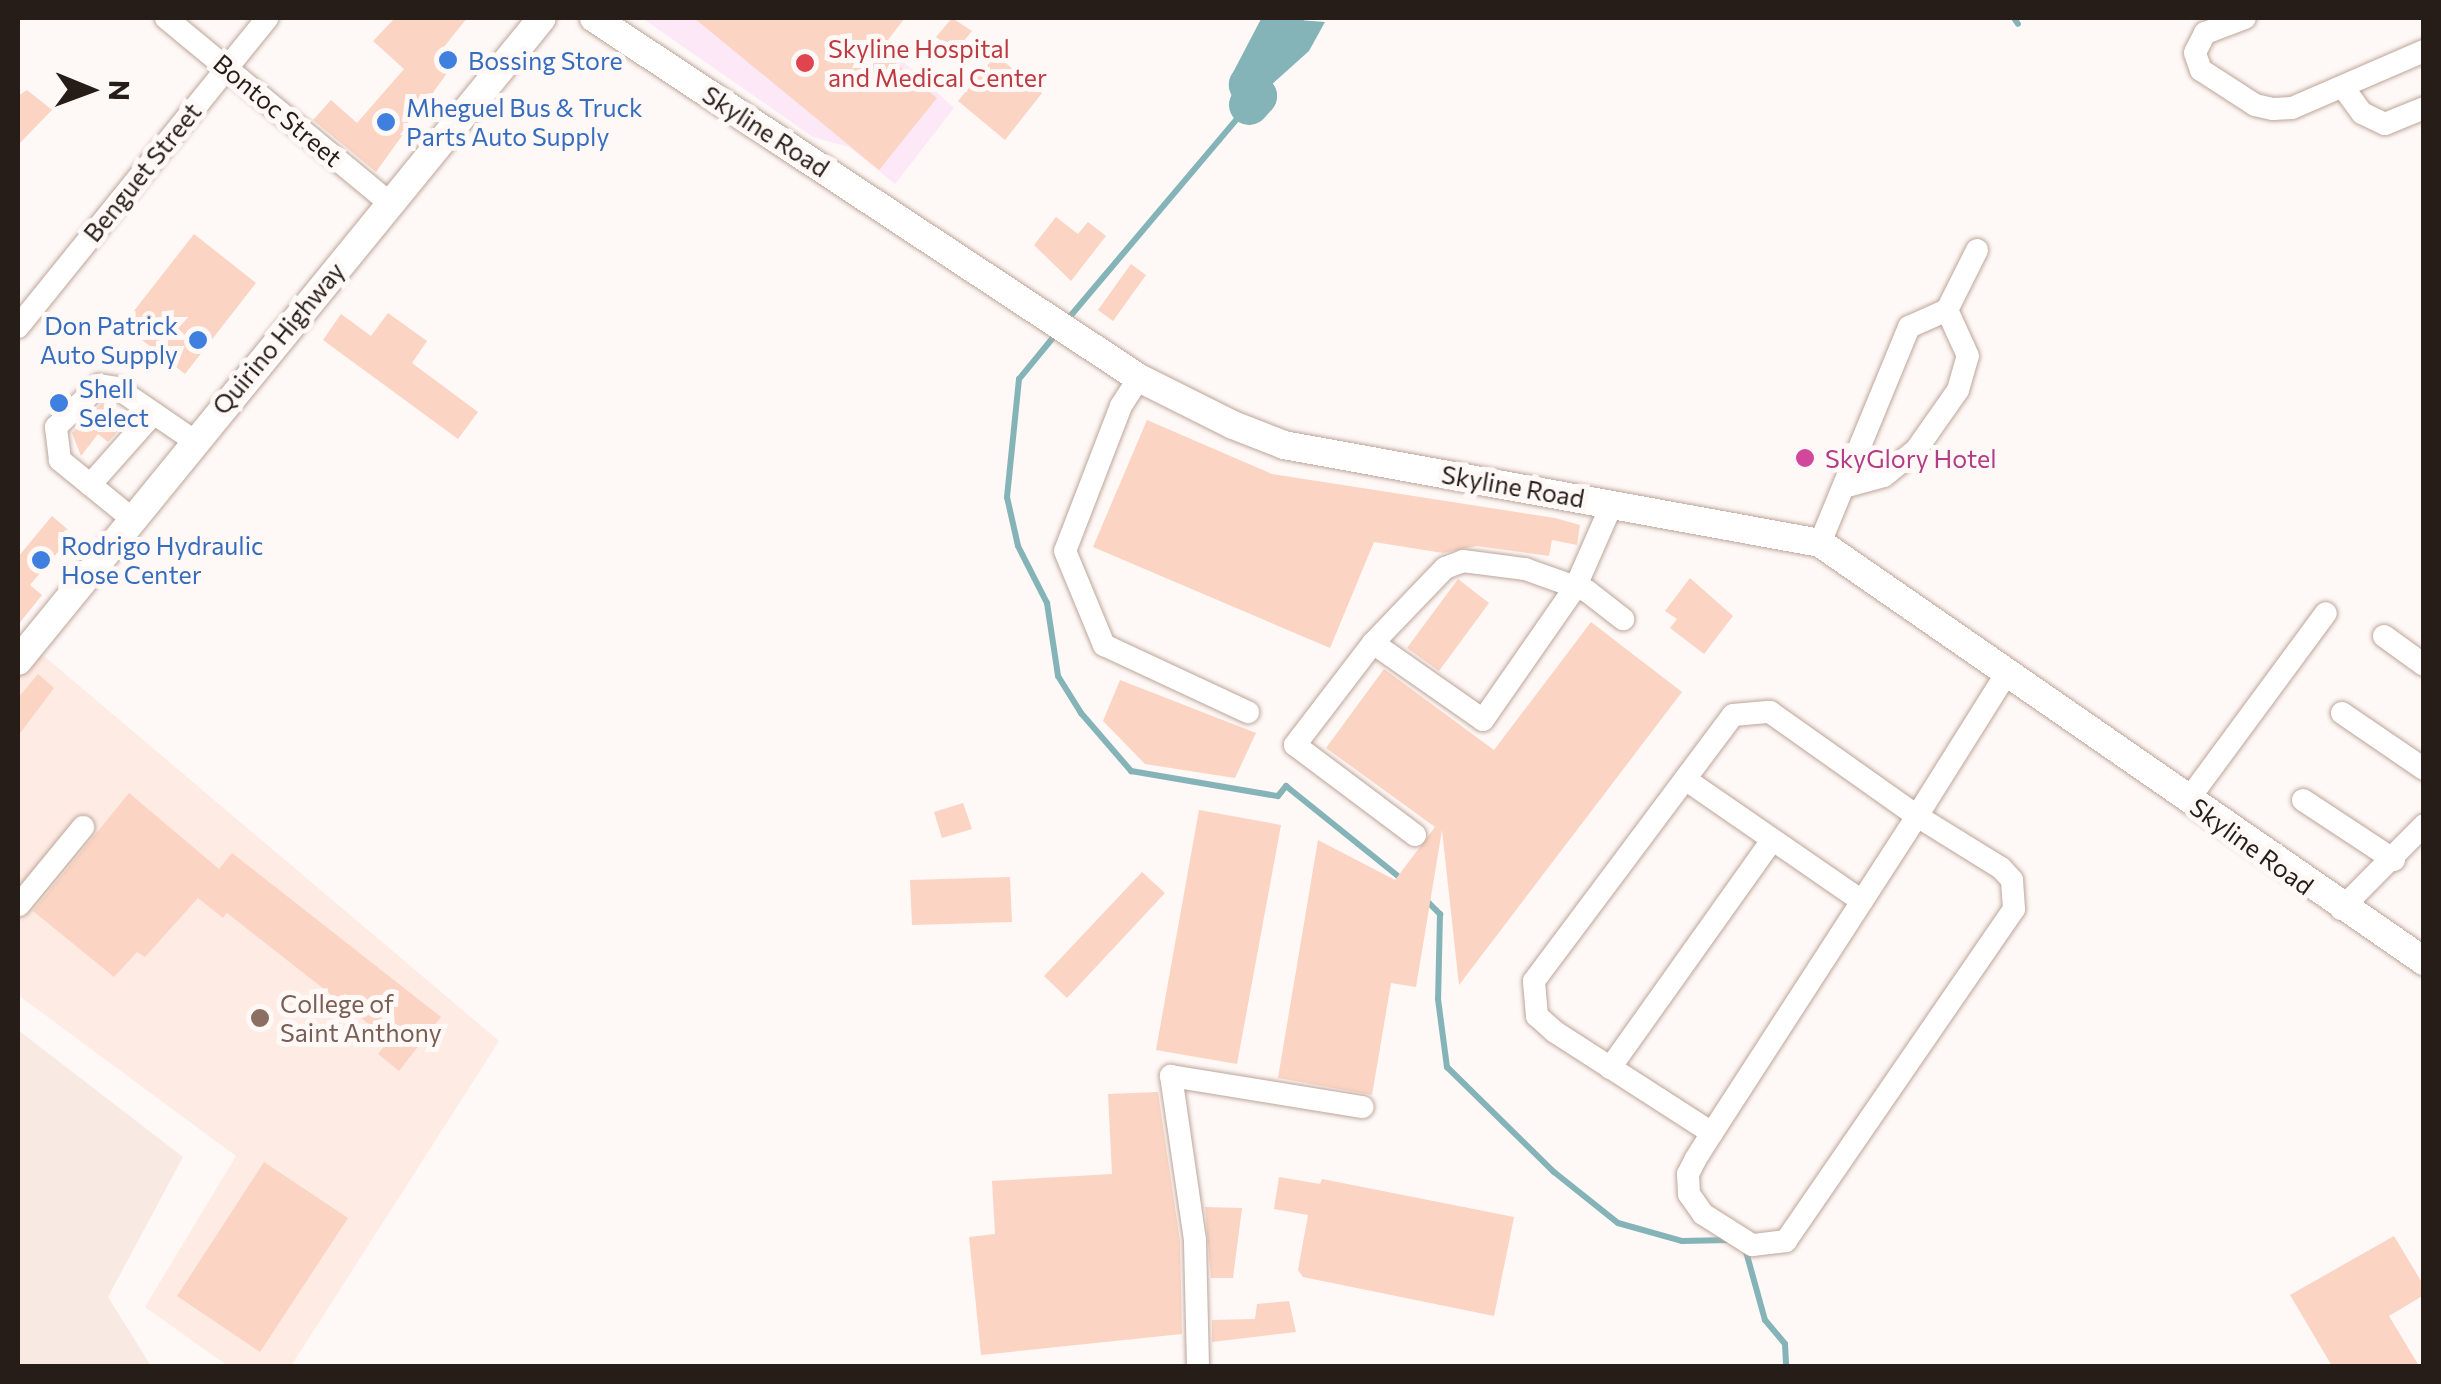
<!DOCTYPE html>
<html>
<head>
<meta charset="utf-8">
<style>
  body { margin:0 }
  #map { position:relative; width:2441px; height:1384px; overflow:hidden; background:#fef8f6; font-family:Commissioner,sans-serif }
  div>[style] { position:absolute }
  .built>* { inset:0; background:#f8eae3 }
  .education>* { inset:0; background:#feebe3 }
  .medical>* { inset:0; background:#fde8f8 }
  .water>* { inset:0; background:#85b4b8 }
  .stream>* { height:6px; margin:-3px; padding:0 3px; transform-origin:3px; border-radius:3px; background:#85b4b8 }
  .river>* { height:40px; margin:-20px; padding:0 20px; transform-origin:20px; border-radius:20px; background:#85b4b8 }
  .building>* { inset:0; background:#fbd4c3 }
  .roads { filter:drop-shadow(0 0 2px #bda599) drop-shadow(0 0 2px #bda599) }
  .minor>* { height:22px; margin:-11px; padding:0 11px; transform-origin:11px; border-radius:11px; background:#fff }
  .major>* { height:28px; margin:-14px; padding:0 14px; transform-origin:14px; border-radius:14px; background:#fff }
  .dots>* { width:28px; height:28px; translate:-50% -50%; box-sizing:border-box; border:5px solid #fef8f6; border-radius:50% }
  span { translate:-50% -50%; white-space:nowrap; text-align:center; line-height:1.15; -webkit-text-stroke:10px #fef8f6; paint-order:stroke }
  .health-label { font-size:25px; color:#be3a42 }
  .left { translate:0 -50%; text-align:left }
  .shop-label { font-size:25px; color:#366cbe }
  .right { translate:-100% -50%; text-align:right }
  .street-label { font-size:25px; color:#261d18 }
  .hotel-label { font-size:25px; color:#b23c85 }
  .education-label { font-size:25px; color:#785e54 }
  .frame { position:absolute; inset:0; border:20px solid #261d18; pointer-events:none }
  .north { position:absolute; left:40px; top:40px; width:100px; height:100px; -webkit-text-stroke:8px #fef8f6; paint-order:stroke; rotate:91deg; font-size:28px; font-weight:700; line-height:40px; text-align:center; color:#261d18 }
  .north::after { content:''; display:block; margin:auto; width:35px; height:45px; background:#261d18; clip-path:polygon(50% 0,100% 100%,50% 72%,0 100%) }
</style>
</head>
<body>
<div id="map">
  <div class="built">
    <i style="clip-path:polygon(18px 1030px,183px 1157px,108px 1297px,151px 1366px,18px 1366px)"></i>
  </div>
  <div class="education">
    <i style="clip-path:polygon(38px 651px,499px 1041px,291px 1366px,228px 1366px,145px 1307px,236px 1156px,18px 995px,18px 677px)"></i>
  </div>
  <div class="medical">
    <i style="clip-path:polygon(642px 18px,855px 18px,954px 108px,895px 184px,849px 147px,813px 137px)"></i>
  </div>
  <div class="water">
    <i style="clip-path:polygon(1272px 18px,1325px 22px,1309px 51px,1249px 105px)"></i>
  </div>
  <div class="stream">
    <i style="left:2014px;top:18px;width:7px;rotate:56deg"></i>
    <i style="left:1067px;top:320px;width:282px;rotate:-49.8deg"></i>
    <i style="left:1056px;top:334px;width:58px;rotate:129.4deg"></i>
    <i style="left:1019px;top:379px;width:119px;rotate:95.8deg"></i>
    <i style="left:1007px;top:497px;width:50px;rotate:77.3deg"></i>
    <i style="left:1018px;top:546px;width:64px;rotate:63deg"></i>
    <i style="left:1047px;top:603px;width:74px;rotate:81.4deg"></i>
    <i style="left:1058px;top:676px;width:44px;rotate:58.1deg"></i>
    <i style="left:1081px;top:713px;width:77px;rotate:49.2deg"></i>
    <i style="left:1131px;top:771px;width:149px;rotate:9.7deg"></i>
    <i style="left:1278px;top:796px;width:13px;rotate:-51deg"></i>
    <i style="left:1286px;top:786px;width:150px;rotate:38.8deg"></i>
    <i style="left:1424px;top:898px;width:23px;rotate:45deg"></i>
    <i style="left:1440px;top:914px;width:85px;rotate:91.3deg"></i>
    <i style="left:1438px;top:999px;width:69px;rotate:82.5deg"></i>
    <i style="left:1447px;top:1067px;width:150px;rotate:44.5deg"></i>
    <i style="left:1554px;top:1172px;width:82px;rotate:38.6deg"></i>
    <i style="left:1618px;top:1223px;width:66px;rotate:15.7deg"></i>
    <i style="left:1682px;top:1241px;width:48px;rotate:-1.2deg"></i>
    <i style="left:1745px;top:1248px;width:75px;rotate:74.5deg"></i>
    <i style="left:1765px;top:1320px;width:31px;rotate:50deg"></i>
    <i style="left:1785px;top:1344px;width:22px;rotate:87deg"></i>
  </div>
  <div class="river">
    <i style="left:1249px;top:105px;width:12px;rotate:-48deg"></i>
    <i style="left:1257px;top:96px;width:14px;rotate:-126deg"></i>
    <i style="left:1249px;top:85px;width:76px;rotate:-62.4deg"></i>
  </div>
  <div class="building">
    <i style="clip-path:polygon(395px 18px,467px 18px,436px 57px,450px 69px,376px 172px,313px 120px,331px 100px,357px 123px,404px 69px,373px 41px)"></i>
    <i style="clip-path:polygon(694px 18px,905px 18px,880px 50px,937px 98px,879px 170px)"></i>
    <i style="clip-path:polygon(952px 18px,972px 31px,955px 52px,936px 37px)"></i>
    <i style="clip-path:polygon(996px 55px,1042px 93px,1005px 140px,958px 101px)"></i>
    <i style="clip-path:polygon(27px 90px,52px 110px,18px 145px,18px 96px)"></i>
    <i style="clip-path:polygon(1056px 217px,1078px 234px,1088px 222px,1106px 236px,1071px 281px,1034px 245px)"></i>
    <i style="clip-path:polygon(194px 234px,256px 283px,185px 374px,123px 325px)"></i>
    <i style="clip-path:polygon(1131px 264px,1146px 275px,1113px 321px,1098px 310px)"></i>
    <i style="clip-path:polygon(388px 313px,427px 341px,412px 363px,478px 412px,458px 439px,323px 340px,341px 314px,371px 336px)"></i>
    <i style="clip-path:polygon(103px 402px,127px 421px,108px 442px,98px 434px,81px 456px,72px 433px)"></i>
    <i style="clip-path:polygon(1147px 420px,1272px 474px,1555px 518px,1580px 525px,1577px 545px,1552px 540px,1549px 556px,1477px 546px,1443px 553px,1374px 542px,1330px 648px,1093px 547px)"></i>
    <i style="clip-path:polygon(52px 516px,73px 534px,30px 585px,42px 595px,18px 625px,18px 557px)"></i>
    <i style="clip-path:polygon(1690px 578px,1733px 616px,1704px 654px,1670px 628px,1677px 619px,1665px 611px)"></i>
    <i style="clip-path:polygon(1458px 579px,1489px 603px,1439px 671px,1407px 648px)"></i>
    <i style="clip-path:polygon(1591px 622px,1682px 692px,1459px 985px,1442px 830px,1416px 987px,1391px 983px,1372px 1095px,1278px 1078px,1318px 840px,1395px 880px,1435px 827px,1326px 748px,1384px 669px,1494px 750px)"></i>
    <i style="clip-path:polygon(38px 674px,54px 688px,18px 736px,18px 698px)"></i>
    <i style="clip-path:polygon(1120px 680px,1256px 733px,1235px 778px,1145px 764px,1103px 721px)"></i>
    <i style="clip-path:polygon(129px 793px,219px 869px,232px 853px,441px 1017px,399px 1071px,378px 1054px,389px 1040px,227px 913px,223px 918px,198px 898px,145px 957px,137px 952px,114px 977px,33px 911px)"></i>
    <i style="clip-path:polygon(963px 803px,972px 829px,942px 838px,934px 812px)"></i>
    <i style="clip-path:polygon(1199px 810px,1281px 825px,1237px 1064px,1156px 1050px)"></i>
    <i style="clip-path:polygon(1142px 872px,1165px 893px,1067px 998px,1044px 976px)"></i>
    <i style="clip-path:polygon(1010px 877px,1012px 922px,912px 925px,910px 880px)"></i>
    <i style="clip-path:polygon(1158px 1092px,1180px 1241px,1182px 1334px,981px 1355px,969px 1237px,995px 1234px,992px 1181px,1112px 1174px,1108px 1094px)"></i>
    <i style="clip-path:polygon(264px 1162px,348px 1218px,260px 1352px,177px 1296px)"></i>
    <i style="clip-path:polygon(1279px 1177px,1320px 1184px,1322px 1179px,1514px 1217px,1494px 1316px,1303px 1277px,1298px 1270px,1308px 1215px,1274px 1209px)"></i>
    <i style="clip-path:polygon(1205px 1207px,1242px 1208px,1233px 1278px,1211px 1278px)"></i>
    <i style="clip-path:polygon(2394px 1236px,2424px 1286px,2424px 1295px,2389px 1316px,2419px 1366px,2332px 1366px,2290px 1295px)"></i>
    <i style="clip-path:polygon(1289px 1301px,1296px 1332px,1212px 1342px,1212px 1320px,1255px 1319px,1257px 1304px)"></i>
  </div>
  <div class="roads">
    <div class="minor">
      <i style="left:166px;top:18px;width:291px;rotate:39.6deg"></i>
      <i style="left:2245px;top:18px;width:43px;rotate:159.4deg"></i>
      <i style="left:2205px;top:33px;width:22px;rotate:117deg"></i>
      <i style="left:2195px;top:53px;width:18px;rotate:71deg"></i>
      <i style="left:2201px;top:70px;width:64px;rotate:32.9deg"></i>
      <i style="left:2255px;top:105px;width:18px;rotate:13deg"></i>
      <i style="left:2273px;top:109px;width:19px;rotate:-3deg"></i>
      <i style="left:2292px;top:108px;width:144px;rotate:-23.4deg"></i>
      <i style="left:2343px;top:87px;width:32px;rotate:54deg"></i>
      <i style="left:2362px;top:113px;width:25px;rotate:26deg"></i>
      <i style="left:2385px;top:124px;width:42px;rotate:-22.3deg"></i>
      <i style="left:18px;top:327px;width:397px;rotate:-51.1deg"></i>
      <i style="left:1139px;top:378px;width:33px;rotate:123deg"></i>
      <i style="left:1121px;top:406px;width:155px;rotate:111.1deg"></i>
      <i style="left:1065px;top:551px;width:102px;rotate:67.5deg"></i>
      <i style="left:1104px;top:645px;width:159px;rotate:25deg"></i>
      <i style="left:90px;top:485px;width:96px;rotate:-48.4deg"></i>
      <i style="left:1844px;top:487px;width:41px;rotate:-15.4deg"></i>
      <i style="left:1884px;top:476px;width:41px;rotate:-39.1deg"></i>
      <i style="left:1916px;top:450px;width:73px;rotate:-55deg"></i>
      <i style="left:1958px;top:390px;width:35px;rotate:-74deg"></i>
      <i style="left:1968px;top:356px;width:51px;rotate:-114.5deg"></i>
      <i style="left:1947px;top:310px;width:67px;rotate:-63.4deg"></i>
      <i style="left:131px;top:518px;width:92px;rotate:-140.8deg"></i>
      <i style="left:60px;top:460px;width:33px;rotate:-97deg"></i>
      <i style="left:56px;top:427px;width:60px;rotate:-44.3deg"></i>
      <i style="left:99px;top:385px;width:18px;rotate:9deg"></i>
      <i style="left:117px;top:388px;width:92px;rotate:34.4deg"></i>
      <i style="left:1820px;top:543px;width:234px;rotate:-67.6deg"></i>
      <i style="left:1909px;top:327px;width:42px;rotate:-24.1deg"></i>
      <i style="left:2384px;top:636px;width:49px;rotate:35.9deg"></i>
      <i style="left:1373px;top:643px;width:134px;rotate:35deg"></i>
      <i style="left:1483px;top:720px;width:163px;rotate:-55.2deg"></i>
      <i style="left:1576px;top:586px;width:90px;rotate:-66.3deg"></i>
      <i style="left:2342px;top:713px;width:99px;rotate:34.3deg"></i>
      <i style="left:1685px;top:779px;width:215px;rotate:34.6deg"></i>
      <i style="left:2188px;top:800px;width:232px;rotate:-53.6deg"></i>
      <i style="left:2303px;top:800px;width:109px;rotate:33.4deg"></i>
      <i style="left:1415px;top:835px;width:150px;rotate:-143.1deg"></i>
      <i style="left:1295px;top:745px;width:128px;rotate:-52.6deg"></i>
      <i style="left:1373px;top:643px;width:104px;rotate:-46.2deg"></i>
      <i style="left:1445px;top:568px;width:19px;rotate:-21deg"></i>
      <i style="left:1463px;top:561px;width:63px;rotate:7.4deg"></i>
      <i style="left:1525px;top:569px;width:66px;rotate:19.5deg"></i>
      <i style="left:1587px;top:591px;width:46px;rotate:37.9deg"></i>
      <i style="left:19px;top:905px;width:101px;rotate:-50.6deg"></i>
      <i style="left:2341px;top:909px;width:118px;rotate:-45.3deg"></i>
      <i style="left:1610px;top:1068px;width:280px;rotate:-54.6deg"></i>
      <i style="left:1712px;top:1133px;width:187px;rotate:-147.2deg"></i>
      <i style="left:1555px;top:1032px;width:24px;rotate:-138deg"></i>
      <i style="left:1537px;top:1016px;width:35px;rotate:-95deg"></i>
      <i style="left:1534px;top:981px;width:332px;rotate:-53.2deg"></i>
      <i style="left:1733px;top:715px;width:37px;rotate:-5deg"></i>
      <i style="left:1770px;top:712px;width:180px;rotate:35.3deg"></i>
      <i style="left:1917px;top:816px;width:99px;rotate:31.8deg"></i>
      <i style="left:2001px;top:868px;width:16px;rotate:47deg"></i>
      <i style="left:2012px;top:880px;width:29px;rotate:86deg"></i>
      <i style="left:2014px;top:909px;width:403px;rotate:124.5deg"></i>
      <i style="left:1786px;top:1241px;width:34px;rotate:173deg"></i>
      <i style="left:1752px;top:1245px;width:58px;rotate:-147.7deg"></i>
      <i style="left:1703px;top:1214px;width:24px;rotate:-125deg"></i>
      <i style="left:1689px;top:1194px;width:20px;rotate:-93deg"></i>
      <i style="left:1688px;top:1174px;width:16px;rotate:-63deg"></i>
      <i style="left:1695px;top:1160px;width:32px;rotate:-58deg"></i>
      <i style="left:1712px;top:1133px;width:378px;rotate:-57.1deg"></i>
      <i style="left:1917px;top:816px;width:171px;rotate:-57.9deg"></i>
      <i style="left:1198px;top:1366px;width:126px;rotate:-91.4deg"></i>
      <i style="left:1195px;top:1240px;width:166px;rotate:-98.3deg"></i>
      <i style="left:1171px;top:1076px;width:194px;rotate:9.2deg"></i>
    </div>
    <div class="major">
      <i style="left:594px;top:18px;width:653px;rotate:33.45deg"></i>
      <i style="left:1139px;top:378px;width:105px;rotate:26.6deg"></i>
      <i style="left:1233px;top:425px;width:55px;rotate:21.4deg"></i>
      <i style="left:1284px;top:445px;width:545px;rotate:10.36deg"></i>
      <i style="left:1820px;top:543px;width:735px;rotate:34.69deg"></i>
      <i style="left:18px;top:661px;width:829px;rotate:-50.82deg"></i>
    </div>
  </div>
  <div class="dots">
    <i style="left:448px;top:60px;background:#3f7fe0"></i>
    <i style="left:805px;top:63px;background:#e0444e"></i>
    <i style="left:386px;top:122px;background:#3f7fe0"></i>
    <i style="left:198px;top:340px;background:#3f7fe0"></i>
    <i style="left:59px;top:403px;background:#3f7fe0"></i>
    <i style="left:1805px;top:458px;background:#d1479c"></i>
    <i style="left:41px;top:560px;background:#3f7fe0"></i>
    <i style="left:260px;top:1018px;background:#8d6e63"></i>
  </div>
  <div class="health-label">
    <span class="left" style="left:828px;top:63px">Skyline Hospital<br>and Medical Center</span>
  </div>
  <div class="shop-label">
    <span class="left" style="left:468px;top:60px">Bossing Store</span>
    <span class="left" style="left:406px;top:122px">Mheguel Bus &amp; Truck<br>Parts Auto Supply</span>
    <span class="right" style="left:178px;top:340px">Don Patrick<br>Auto Supply</span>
    <span class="left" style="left:79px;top:403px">Shell<br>Select</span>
    <span class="left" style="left:61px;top:560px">Rodrigo Hydraulic<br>Hose Center</span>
  </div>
  <div class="street-label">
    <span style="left:278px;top:110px;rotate:40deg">Bontoc Street</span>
    <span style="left:766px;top:131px;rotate:33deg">Skyline Road</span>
    <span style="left:142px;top:172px;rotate:-51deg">Benguet Street</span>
    <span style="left:278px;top:338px;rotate:-50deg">Quirino Highway</span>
    <span style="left:1513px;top:486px;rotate:10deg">Skyline Road</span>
    <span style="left:2252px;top:846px;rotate:36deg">Skyline Road</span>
  </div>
  <div class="hotel-label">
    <span class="left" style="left:1825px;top:458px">SkyGlory Hotel</span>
  </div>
  <div class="education-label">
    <span class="left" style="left:280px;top:1018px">College of<br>Saint Anthony</span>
  </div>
  <div class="frame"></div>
  <div class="north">N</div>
</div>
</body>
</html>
